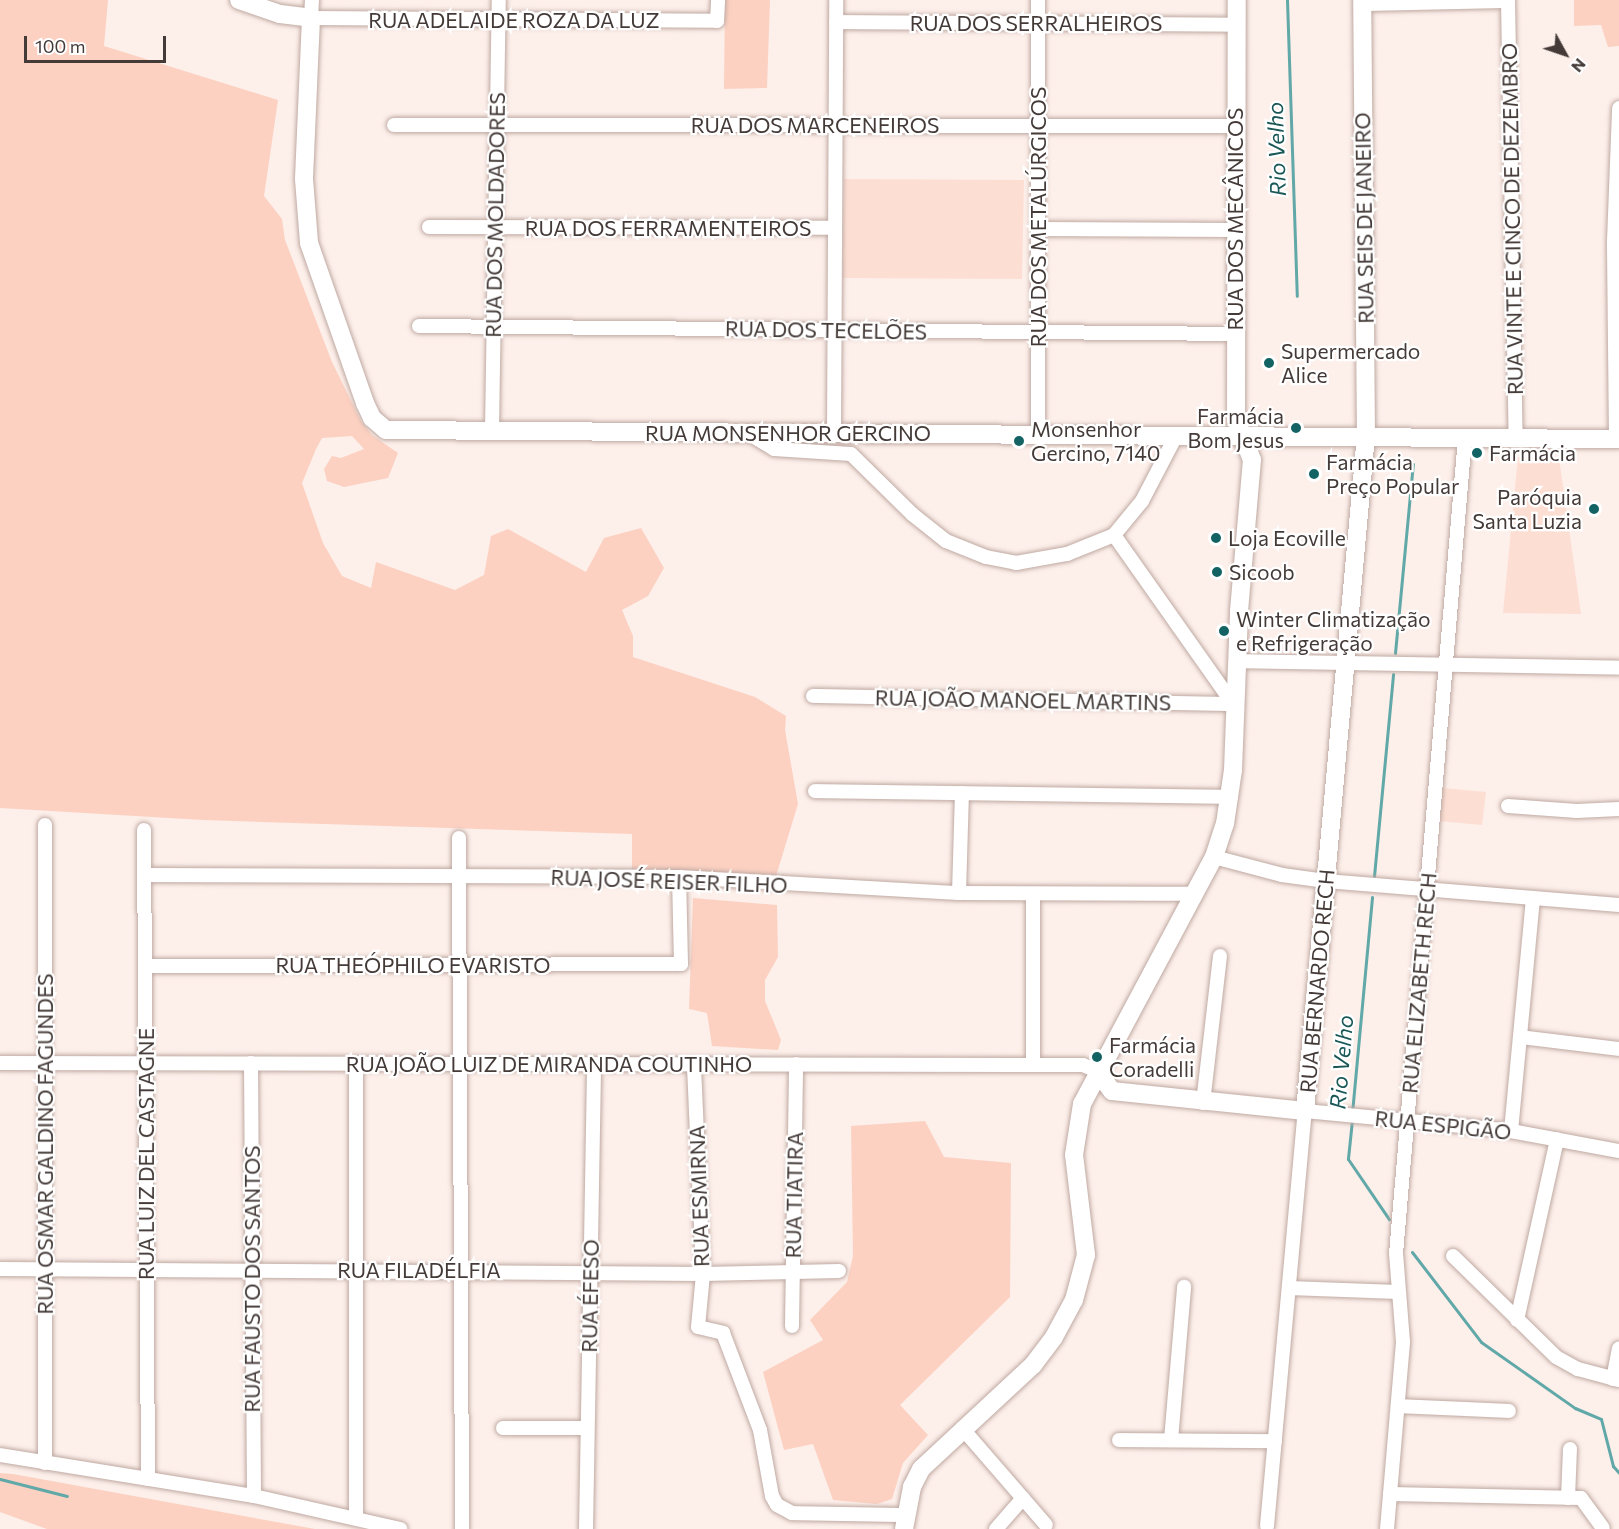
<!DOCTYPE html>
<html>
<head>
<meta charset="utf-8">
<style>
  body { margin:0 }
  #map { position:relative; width:1619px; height:1529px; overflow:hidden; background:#fdefea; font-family:Commissioner,sans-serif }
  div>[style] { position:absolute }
  .built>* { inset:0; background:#fdded3 }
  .green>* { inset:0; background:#fcd1c2 }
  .stream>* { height:3px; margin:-1.5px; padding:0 1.5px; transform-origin:1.5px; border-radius:1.5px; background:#61a8a8 }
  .roads { filter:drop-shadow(0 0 2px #bfa9a2) drop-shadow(0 0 2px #bfa9a2) }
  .minor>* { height:14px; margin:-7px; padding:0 7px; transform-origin:7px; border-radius:7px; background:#fff }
  .major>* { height:18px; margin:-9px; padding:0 9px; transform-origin:9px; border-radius:9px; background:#fff }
  .dots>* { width:16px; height:16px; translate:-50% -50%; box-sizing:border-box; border:3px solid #fff; border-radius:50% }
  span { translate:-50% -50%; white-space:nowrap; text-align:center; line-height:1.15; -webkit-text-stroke:4.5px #fff; paint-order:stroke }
  .street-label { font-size:21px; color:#443b38 }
  .poi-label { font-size:21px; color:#443b38 }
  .left { translate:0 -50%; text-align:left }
  .right { translate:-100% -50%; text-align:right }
  .water-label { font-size:22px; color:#1a5757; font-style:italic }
  .north { position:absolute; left:1535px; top:24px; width:60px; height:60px; -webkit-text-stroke:4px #fff; paint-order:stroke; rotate:130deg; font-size:16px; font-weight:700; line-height:24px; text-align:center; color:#443b38 }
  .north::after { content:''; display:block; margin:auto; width:21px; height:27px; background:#443b38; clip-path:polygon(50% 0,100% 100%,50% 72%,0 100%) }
  .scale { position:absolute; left:24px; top:36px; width:142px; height:27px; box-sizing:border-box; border:3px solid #443b38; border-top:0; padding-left:8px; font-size:18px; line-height:21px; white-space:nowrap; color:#443b38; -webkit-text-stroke:4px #fff; paint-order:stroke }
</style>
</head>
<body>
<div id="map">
  <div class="built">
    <i style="clip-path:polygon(844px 179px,1024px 180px,1022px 279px,843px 278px)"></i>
    <i style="clip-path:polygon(1518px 457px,1559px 458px,1581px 614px,1503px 613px)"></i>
    <i style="clip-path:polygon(1442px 788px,1486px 792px,1482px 825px,1439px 821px)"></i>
  </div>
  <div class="green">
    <i style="clip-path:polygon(0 0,108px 0,104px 46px,278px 100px,264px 196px,282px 219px,285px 240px,332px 362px,361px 421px,372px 435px,398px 453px,388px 478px,344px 487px,327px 481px,324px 469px,332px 456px,341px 458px,364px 449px,352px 436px,322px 438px,316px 449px,302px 483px,323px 543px,342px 576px,371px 588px,376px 562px,455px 590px,484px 575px,491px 536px,508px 529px,586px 572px,604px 538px,641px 528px,664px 568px,648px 596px,622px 610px,633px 636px,633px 657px,755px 697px,786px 716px,785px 730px,798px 804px,776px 876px,767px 879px,632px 869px,632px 834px,203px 820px,0 808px)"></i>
    <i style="clip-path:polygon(725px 0,770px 0,767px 88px,724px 89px)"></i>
    <i style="clip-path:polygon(1574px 0,1619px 0,1619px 46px,1608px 47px,1601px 25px,1574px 26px)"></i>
    <i style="clip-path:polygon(693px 898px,777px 905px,778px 957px,765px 980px,765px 1001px,781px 1040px,778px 1050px,712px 1046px,707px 1013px,689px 1009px)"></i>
    <i style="clip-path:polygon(925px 1121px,944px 1157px,1011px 1163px,1010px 1297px,900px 1405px,928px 1435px,903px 1463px,892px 1499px,877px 1504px,833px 1500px,813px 1444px,784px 1450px,763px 1372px,823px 1340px,810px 1320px,847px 1282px,853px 1256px,851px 1126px)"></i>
    <i style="clip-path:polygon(0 1473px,13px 1474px,315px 1529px,47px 1529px,0 1512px)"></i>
  </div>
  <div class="stream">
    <i style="left:1287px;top:0;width:296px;rotate:88.1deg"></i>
    <i style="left:1395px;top:653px;width:190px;rotate:-84.6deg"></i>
    <i style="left:1374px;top:876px;width:203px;rotate:-84.6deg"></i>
    <i style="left:1352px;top:1113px;width:217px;rotate:-84.7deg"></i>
    <i style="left:1352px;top:1120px;width:39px;rotate:96deg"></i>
    <i style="left:1348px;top:1159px;width:73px;rotate:55.7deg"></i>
    <i style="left:1412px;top:1252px;width:113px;rotate:52.5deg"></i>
    <i style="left:1481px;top:1342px;width:115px;rotate:35.1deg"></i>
    <i style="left:1575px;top:1408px;width:28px;rotate:23deg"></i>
    <i style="left:1601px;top:1419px;width:49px;rotate:75.7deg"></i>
    <i style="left:1613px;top:1466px;width:9px;rotate:49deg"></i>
    <i style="left:0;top:1479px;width:69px;rotate:14.2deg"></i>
  </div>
  <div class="roads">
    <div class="minor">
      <i style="left:312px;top:0;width:18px;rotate:93deg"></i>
      <i style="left:311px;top:18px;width:406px;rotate:0.4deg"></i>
      <i style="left:717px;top:21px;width:21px;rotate:-87deg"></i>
      <i style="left:1508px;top:0;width:438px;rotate:89deg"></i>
      <i style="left:1362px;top:4px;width:146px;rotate:-1.2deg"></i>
      <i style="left:836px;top:22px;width:400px;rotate:0.4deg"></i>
      <i style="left:394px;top:125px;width:842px;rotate:0.07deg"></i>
      <i style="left:429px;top:227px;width:406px;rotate:0.1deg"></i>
      <i style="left:1038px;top:229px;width:197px;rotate:0.3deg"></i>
      <i style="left:419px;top:326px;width:815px;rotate:0.56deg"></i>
      <i style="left:492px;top:430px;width:430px;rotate:-89.1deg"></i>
      <i style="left:746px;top:432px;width:33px;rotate:31deg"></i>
      <i style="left:774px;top:449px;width:77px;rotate:3.7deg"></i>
      <i style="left:851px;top:454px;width:86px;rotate:44.5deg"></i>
      <i style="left:912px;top:514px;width:43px;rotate:38.5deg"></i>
      <i style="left:946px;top:541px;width:43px;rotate:21.8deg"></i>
      <i style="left:986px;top:557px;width:31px;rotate:11deg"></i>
      <i style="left:1016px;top:563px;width:52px;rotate:-10deg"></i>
      <i style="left:1067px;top:554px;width:51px;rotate:-22deg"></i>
      <i style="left:1114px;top:535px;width:44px;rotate:-50.5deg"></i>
      <i style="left:1142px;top:501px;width:73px;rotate:-62.4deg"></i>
      <i style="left:834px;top:433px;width:433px;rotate:-89.7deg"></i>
      <i style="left:1038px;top:435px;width:435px;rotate:-90deg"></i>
      <i style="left:1616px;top:439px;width:198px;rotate:-90.6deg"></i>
      <i style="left:1614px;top:241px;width:133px;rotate:-87.8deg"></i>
      <i style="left:1114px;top:535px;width:207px;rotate:54.8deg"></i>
      <i style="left:1236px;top:661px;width:383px;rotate:1deg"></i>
      <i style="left:813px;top:696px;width:420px;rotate:1.1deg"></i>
      <i style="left:815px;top:791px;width:416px;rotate:0.8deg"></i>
      <i style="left:1508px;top:806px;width:69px;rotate:4.1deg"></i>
      <i style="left:1577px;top:811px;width:42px;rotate:-2.7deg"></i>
      <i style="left:45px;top:825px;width:638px;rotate:90deg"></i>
      <i style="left:144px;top:830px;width:649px;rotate:89.65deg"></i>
      <i style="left:459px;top:838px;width:691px;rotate:89.75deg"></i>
      <i style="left:1214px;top:857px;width:70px;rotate:14.8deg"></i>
      <i style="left:1282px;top:875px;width:44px;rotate:7.8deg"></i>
      <i style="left:1326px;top:881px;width:294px;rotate:4.7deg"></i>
      <i style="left:144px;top:875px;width:535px;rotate:0.21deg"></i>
      <i style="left:679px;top:877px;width:280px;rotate:3.3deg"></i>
      <i style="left:959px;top:893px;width:234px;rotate:0.2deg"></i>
      <i style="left:959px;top:893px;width:100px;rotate:-88.3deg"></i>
      <i style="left:1033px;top:895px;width:170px;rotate:90deg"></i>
      <i style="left:145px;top:966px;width:536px;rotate:-0.21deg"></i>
      <i style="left:681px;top:964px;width:87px;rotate:-91.3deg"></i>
      <i style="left:1520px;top:1037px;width:100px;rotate:6.9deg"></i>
      <i style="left:0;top:1063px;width:1083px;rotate:0.11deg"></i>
      <i style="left:1083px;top:1065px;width:15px;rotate:23deg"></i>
      <i style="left:251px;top:1063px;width:433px;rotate:89.6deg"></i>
      <i style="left:356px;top:1063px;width:455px;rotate:90deg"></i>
      <i style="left:694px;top:1066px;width:208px;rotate:87.5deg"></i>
      <i style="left:703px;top:1274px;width:53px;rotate:95.4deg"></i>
      <i style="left:698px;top:1327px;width:26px;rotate:13deg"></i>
      <i style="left:723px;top:1333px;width:104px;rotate:69.1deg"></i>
      <i style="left:760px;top:1430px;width:67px;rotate:79.7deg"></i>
      <i style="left:772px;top:1496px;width:10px;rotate:61deg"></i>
      <i style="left:777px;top:1505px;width:17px;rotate:28deg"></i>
      <i style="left:792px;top:1513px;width:115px;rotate:1deg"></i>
      <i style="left:1203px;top:1103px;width:148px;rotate:-83.4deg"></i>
      <i style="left:1511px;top:1131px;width:234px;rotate:-84.6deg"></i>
      <i style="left:1453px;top:1256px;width:144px;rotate:44.4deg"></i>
      <i style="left:1556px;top:1357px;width:25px;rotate:29deg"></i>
      <i style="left:1578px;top:1369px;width:42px;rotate:15deg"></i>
      <i style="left:0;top:1269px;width:703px;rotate:0.41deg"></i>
      <i style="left:703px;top:1274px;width:136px;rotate:-1.3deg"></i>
      <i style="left:1289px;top:1288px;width:109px;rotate:2.1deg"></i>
      <i style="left:1517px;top:1320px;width:185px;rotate:-77.5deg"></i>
      <i style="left:792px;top:1326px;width:262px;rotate:-89.1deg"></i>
      <i style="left:1613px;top:1379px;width:31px;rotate:-79deg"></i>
      <i style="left:1398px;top:1406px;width:111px;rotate:2.6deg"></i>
      <i style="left:503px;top:1428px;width:84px"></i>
      <i style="left:962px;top:1428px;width:128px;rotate:49.1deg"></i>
      <i style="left:1119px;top:1440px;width:156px;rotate:0.4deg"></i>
      <i style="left:1171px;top:1440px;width:154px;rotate:-85.1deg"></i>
      <i style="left:0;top:1455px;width:257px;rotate:9.2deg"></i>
      <i style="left:254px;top:1496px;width:150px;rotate:12.7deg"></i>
      <i style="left:1390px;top:1494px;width:191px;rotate:1.2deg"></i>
      <i style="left:1581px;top:1498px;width:37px;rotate:54deg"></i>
      <i style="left:1568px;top:1498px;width:49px;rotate:-87.7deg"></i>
      <i style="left:1267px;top:1526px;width:417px;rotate:-84.8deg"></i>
      <i style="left:1305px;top:1111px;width:207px;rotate:5.5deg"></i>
      <i style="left:1511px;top:1131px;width:110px;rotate:10.5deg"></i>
      <i style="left:586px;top:1529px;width:465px;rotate:-89deg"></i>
      <i style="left:996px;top:1529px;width:41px;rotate:-48.9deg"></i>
      <i style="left:1387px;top:1529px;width:188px;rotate:-85.1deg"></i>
      <i style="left:1403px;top:1342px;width:88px;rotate:-94.5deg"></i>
      <i style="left:1396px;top:1254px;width:819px;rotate:-85.17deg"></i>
    </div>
    <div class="major">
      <i style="left:239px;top:0;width:43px;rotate:18.9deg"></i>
      <i style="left:280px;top:14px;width:31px;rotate:7deg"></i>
      <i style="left:311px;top:18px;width:161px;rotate:92.5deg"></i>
      <i style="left:304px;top:179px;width:64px;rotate:85.5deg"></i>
      <i style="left:309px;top:243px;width:170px;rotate:70.7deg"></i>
      <i style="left:365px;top:403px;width:17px;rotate:65deg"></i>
      <i style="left:372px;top:418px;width:18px;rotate:41deg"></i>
      <i style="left:386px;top:430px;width:1233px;rotate:0.42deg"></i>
      <i style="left:1097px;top:1071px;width:25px;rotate:53deg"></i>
      <i style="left:1112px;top:1091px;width:194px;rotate:5.9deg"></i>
      <i style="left:1305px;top:1111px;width:678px;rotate:-84.84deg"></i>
      <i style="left:1366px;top:436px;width:436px;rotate:-90.5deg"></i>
      <i style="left:904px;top:1529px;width:43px;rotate:-79.2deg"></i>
      <i style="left:912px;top:1487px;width:20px;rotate:-63deg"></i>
      <i style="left:921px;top:1469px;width:153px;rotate:-42.9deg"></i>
      <i style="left:1033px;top:1365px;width:35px;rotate:-53deg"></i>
      <i style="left:1054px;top:1337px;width:42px;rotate:-61.6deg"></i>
      <i style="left:1074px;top:1300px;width:47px;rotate:-75.1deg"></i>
      <i style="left:1086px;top:1255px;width:101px;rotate:-96.8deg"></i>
      <i style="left:1074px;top:1155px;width:52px;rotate:-81.1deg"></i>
      <i style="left:1082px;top:1104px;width:280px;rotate:-61.9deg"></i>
      <i style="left:1214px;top:857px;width:35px;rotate:-72deg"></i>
      <i style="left:1225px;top:824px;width:55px;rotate:-81.6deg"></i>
      <i style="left:1233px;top:770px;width:159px;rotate:-87.8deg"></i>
      <i style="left:1239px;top:611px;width:152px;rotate:-85.1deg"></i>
      <i style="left:1252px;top:460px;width:44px;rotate:-111.3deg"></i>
      <i style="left:1236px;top:419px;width:419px;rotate:-89.9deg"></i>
    </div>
  </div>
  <div class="dots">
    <i style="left:1269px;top:363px;background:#136364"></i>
    <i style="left:1296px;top:428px;background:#136364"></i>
    <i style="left:1019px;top:441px;background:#136364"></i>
    <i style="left:1477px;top:453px;background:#136364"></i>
    <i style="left:1314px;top:474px;background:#136364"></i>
    <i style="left:1594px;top:509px;background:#136364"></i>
    <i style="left:1216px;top:538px;background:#136364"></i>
    <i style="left:1217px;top:572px;background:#136364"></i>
    <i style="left:1224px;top:631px;background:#136364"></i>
    <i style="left:1097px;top:1057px;background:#136364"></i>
  </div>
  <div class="street-label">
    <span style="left:514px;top:20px">RUA ADELAIDE ROZA DA LUZ</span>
    <span style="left:1036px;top:23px">RUA DOS SERRALHEIROS</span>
    <span style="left:815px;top:125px">RUA DOS MARCENEIROS</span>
    <span style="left:495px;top:215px;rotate:-89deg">RUA DOS MOLDADORES</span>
    <span style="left:1038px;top:217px;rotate:-90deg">RUA DOS METALÚRGICOS</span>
    <span style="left:1364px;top:218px;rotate:-91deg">RUA SEIS DE JANEIRO</span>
    <span style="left:1235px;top:219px;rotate:-90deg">RUA DOS MECÂNICOS</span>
    <span style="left:1512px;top:219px;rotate:-91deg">RUA VINTE E CINCO DE DEZEMBRO</span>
    <span style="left:668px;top:228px">RUA DOS FERRAMENTEIROS</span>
    <span style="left:826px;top:330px;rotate:1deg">RUA DOS TECELÕES</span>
    <span style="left:788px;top:433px">RUA MONSENHOR GERCINO</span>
    <span style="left:1023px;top:700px;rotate:1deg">RUA JOÃO MANOEL MARTINS</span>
    <span style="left:669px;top:881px;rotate:2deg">RUA JOSÉ REISER FILHO</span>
    <span style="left:413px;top:965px">RUA THEÓPHILO EVARISTO</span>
    <span style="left:1317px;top:981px;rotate:-85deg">RUA BERNARDO RECH</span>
    <span style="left:1419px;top:983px;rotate:-85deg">RUA ELIZABETH RECH</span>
    <span style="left:549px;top:1064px">RUA JOÃO LUIZ DE MIRANDA COUTINHO</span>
    <span style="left:1443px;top:1125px;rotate:6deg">RUA ESPIGÃO</span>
    <span style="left:45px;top:1144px;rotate:-90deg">RUA OSMAR GALDINO FAGUNDES</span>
    <span style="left:146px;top:1154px;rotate:-90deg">RUA LUIZ DEL CASTAGNE</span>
    <span style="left:794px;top:1195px;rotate:-89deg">RUA TIATIRA</span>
    <span style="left:699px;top:1196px;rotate:-92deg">RUA ESMIRNA</span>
    <span style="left:419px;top:1270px">RUA FILADÉLFIA</span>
    <span style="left:252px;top:1279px;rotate:-90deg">RUA FAUSTO DOS SANTOS</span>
    <span style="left:590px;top:1296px;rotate:-89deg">RUA ÉFESO</span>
  </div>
  <div class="poi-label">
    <span class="left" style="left:1281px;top:363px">Supermercado<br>Alice</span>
    <span class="right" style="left:1284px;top:428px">Farmácia<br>Bom Jesus</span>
    <span class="left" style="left:1031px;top:441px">Monsenhor<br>Gercino, 7140</span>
    <span class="left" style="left:1489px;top:453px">Farmácia</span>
    <span class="left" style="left:1326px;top:474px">Farmácia<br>Preço Popular</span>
    <span class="right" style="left:1582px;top:509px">Paróquia<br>Santa Luzia</span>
    <span class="left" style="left:1228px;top:538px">Loja Ecoville</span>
    <span class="left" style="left:1229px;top:572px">Sicoob</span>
    <span class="left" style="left:1236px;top:631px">Winter Climatização<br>e Refrigeração</span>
    <span class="left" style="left:1109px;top:1057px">Farmácia<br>Coradelli</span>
  </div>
  <div class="water-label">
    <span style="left:1276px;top:149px;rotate:-92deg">Rio Velho</span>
    <span style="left:1341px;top:1062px;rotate:-85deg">Rio Velho</span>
  </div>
  <div class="north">N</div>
  <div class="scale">100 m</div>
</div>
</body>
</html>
